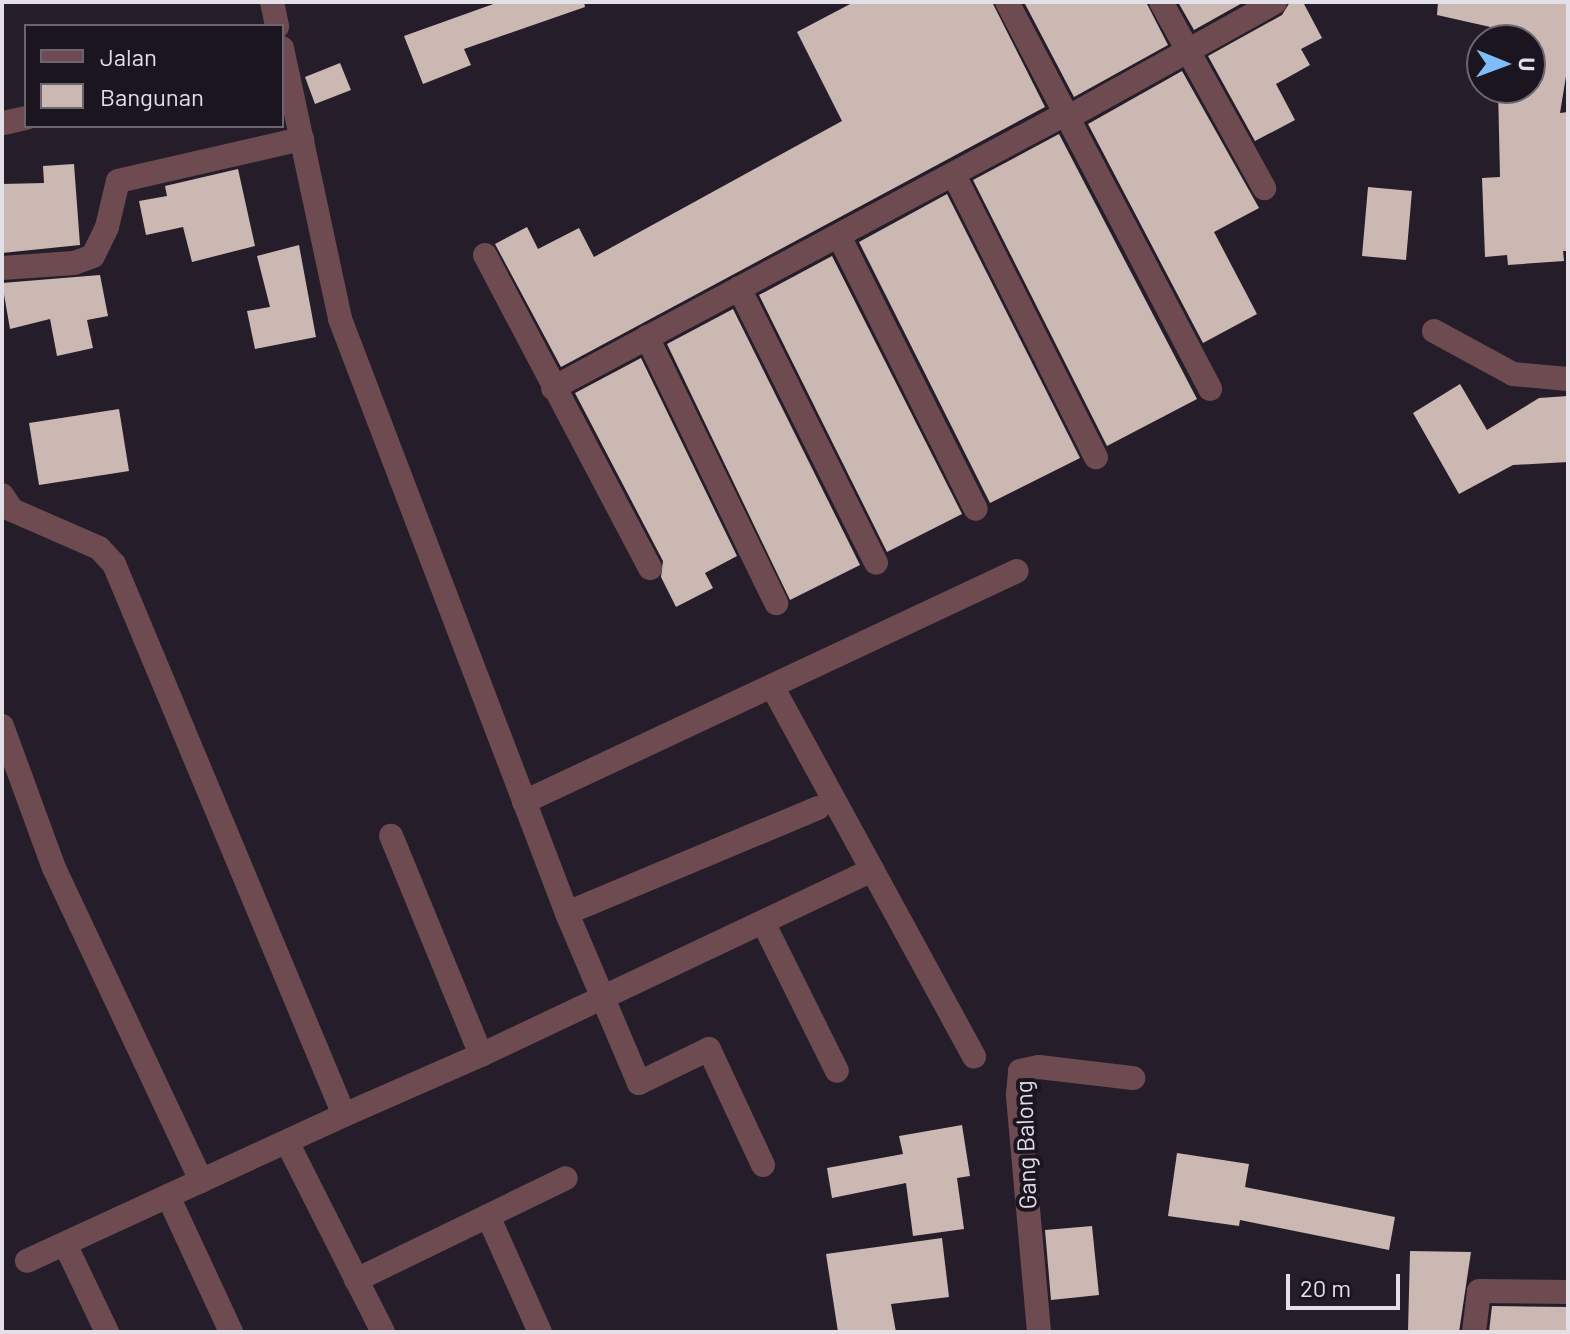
<!DOCTYPE html>
<html>
<head>
<meta charset="utf-8">
<style>
  body { margin:0 }
  #map { position:relative; width:1570px; height:1334px; overflow:hidden; background:#251e2a; font-family:Barlow,sans-serif }
  div>[style] { position:absolute }
  .building>* { inset:0; background:#ccb8b3 }
  .minor>* { height:24px; margin:-12px; padding:0 12px; transform-origin:12px; border-radius:12px; background:#6d4b51 }
  span { translate:-50% -50%; white-space:nowrap; text-align:center; line-height:1.15; -webkit-text-stroke:8px #1b1520; paint-order:stroke }
  .street-label { font-size:24px; color:#e3dfe7 }
  .frame { position:absolute; inset:0; border:4px solid #e3dfe7; pointer-events:none }
  .legend { position:absolute; left:24px; top:24px; width:260px; height:104px; box-sizing:border-box; background:#1b1520; border:2px solid #6b6670; margin:0; padding:10px 14px; list-style:none; font-size:24px; color:#e3dfe7 }
  .legend li { display:flex; align-items:center; gap:16px; height:40px }
  .legend b { width:40px; border:2px solid #6b6670 }
  .north { position:absolute; left:1466px; top:24px; width:80px; height:80px; box-sizing:border-box; background:#1b1520; border:2px solid #6b6670; border-radius:50%; rotate:91deg; font-size:22px; font-weight:700; line-height:32px; text-align:center; color:#e3dfe7 }
  .north::after { content:''; display:block; margin:auto; width:28px; height:36px; background:#7ebdf9; clip-path:polygon(50% 0,100% 100%,50% 72%,0 100%) }
  .scale { position:absolute; left:1286px; top:1274px; width:114px; height:36px; box-sizing:border-box; border:4px solid #e3dfe7; border-top:0; padding-left:10px; font-size:24px; line-height:28px; white-space:nowrap; color:#e3dfe7; -webkit-text-stroke:6px #1b1520; paint-order:stroke }
</style>
</head>
<body>
<div id="map">
  <div class="building">
    <i style="clip-path:polygon(499px 2px,584px 2px,585px 7px,464px 49px,471px 65px,423px 84px,404px 36px)"></i>
    <i style="clip-path:polygon(854px 2px,992px 2px,1045px 107px,561px 367px,495px 244px,527px 227px,538px 249px,579px 228px,594px 257px,842px 121px,797px 32px)"></i>
    <i style="clip-path:polygon(1024px 2px,1146px 2px,1168px 45px,1074px 97px)"></i>
    <i style="clip-path:polygon(1178px 2px,1244px 2px,1194px 30px)"></i>
    <i style="clip-path:polygon(1290px 2px,1303px 2px,1322px 38px,1301px 49px,1310px 65px,1276px 84px,1295px 120px,1255px 141px,1208px 56px,1282px 15px)"></i>
    <i style="clip-path:polygon(1438px 2px,1568px 2px,1568px 64px,1560px 113px,1568px 112px,1568px 251px,1563px 251px,1564px 261px,1508px 265px,1507px 255px,1485px 257px,1482px 178px,1500px 177px,1498px 88px,1530px 88px,1530px 36px,1437px 15px)"></i>
    <i style="clip-path:polygon(340px 63px,351px 90px,315px 104px,305px 77px)"></i>
    <i style="clip-path:polygon(1182px 71px,1259px 208px,1214px 232px,1257px 314px,1203px 343px,1088px 124px)"></i>
    <i style="clip-path:polygon(1059px 134px,1197px 399px,1107px 446px,973px 180px)"></i>
    <i style="clip-path:polygon(74px 164px,80px 245px,2px 253px,2px 184px,44px 183px,43px 166px)"></i>
    <i style="clip-path:polygon(238px 169px,255px 246px,192px 262px,183px 227px,146px 235px,139px 201px,167px 196px,165px 186px)"></i>
    <i style="clip-path:polygon(1368px 187px,1412px 191px,1406px 260px,1362px 256px)"></i>
    <i style="clip-path:polygon(947px 194px,1080px 458px,990px 503px,859px 242px)"></i>
    <i style="clip-path:polygon(299px 245px,316px 337px,255px 349px,247px 311px,270px 307px,257px 256px)"></i>
    <i style="clip-path:polygon(832px 256px,962px 514px,887px 552px,759px 295px)"></i>
    <i style="clip-path:polygon(100px 275px,108px 316px,87px 320px,93px 348px,57px 356px,50px 319px,10px 329px,2px 283px)"></i>
    <i style="clip-path:polygon(733px 309px,860px 565px,790px 600px,667px 344px)"></i>
    <i style="clip-path:polygon(641px 358px,737px 556px,705px 573px,713px 588px,676px 607px,661px 577px,663px 561px,575px 393px)"></i>
    <i style="clip-path:polygon(1460px 384px,1487px 430px,1539px 398px,1568px 396px,1568px 462px,1513px 465px,1459px 494px,1413px 413px)"></i>
    <i style="clip-path:polygon(119px 409px,129px 471px,39px 485px,29px 423px)"></i>
    <i style="clip-path:polygon(962px 1125px,970px 1176px,957px 1178px,964px 1229px,913px 1236px,906px 1183px,832px 1198px,827px 1168px,903px 1154px,899px 1136px)"></i>
    <i style="clip-path:polygon(1177px 1153px,1249px 1164px,1245px 1187px,1395px 1217px,1389px 1250px,1240px 1220px,1239px 1226px,1168px 1216px)"></i>
    <i style="clip-path:polygon(1092px 1226px,1099px 1295px,1051px 1300px,1045px 1230px)"></i>
    <i style="clip-path:polygon(942px 1238px,949px 1297px,891px 1304px,896px 1332px,838px 1332px,826px 1254px)"></i>
    <i style="clip-path:polygon(1410px 1251px,1471px 1252px,1459px 1332px,1408px 1332px)"></i>
    <i style="clip-path:polygon(1492px 1306px,1568px 1307px,1568px 1332px,1489px 1332px)"></i>
  </div>
  <div class="minor">
    <i style="left:272px;top:2px;width:25px;rotate:78deg"></i>
    <i style="left:1007px;top:2px;width:437px;rotate:62.3deg"></i>
    <i style="left:1161px;top:2px;width:213px;rotate:61deg"></i>
    <i style="left:282px;top:48px;width:277px;rotate:77.9deg"></i>
    <i style="left:340px;top:319px;width:636px;rotate:69.09deg"></i>
    <i style="left:1067px;top:118px;width:238px;rotate:-29.1deg"></i>
    <i style="left:4px;top:123px;width:23px;rotate:-13deg"></i>
    <i style="left:954px;top:175px;width:316px;rotate:63.3deg"></i>
    <i style="left:839px;top:236px;width:305px;rotate:63.4deg"></i>
    <i style="left:485px;top:255px;width:354px;rotate:62.2deg"></i>
    <i style="left:2px;top:268px;width:72px;rotate:-4deg"></i>
    <i style="left:74px;top:263px;width:20px;rotate:-20deg"></i>
    <i style="left:93px;top:256px;width:32px;rotate:-64deg"></i>
    <i style="left:107px;top:227px;width:47px;rotate:-76.6deg"></i>
    <i style="left:118px;top:181px;width:189px;rotate:-12.9deg"></i>
    <i style="left:739px;top:288px;width:307px;rotate:63.5deg"></i>
    <i style="left:1434px;top:331px;width:90px;rotate:28.6deg"></i>
    <i style="left:1513px;top:374px;width:55px;rotate:5.2deg"></i>
    <i style="left:647px;top:337px;width:296px;rotate:64.1deg"></i>
    <i style="left:553px;top:388px;width:581px;rotate:-28.15deg"></i>
    <i style="left:2px;top:495px;width:18px;rotate:56deg"></i>
    <i style="left:12px;top:510px;width:95px;rotate:23.6deg"></i>
    <i style="left:99px;top:548px;width:22px;rotate:47deg"></i>
    <i style="left:114px;top:564px;width:597px;rotate:67.34deg"></i>
    <i style="left:344px;top:1115px;width:349px;rotate:155.3deg"></i>
    <i style="left:772px;top:686px;width:422px;rotate:61.4deg"></i>
    <i style="left:2px;top:726px;width:151px;rotate:69.9deg"></i>
    <i style="left:54px;top:868px;width:346px;rotate:64.8deg"></i>
    <i style="left:524px;top:802px;width:544px;rotate:-25.11deg"></i>
    <i style="left:763px;top:922px;width:166px;rotate:63.6deg"></i>
    <i style="left:481px;top:1055px;width:433px;rotate:-25.3deg"></i>
    <i style="left:344px;top:1115px;width:150px;rotate:-23.7deg"></i>
    <i style="left:481px;top:1055px;width:237px;rotate:-112.3deg"></i>
    <i style="left:287px;top:1142px;width:213px;rotate:63.2deg"></i>
    <i style="left:763px;top:1165px;width:128px;rotate:-115deg"></i>
    <i style="left:709px;top:1049px;width:78px;rotate:154.1deg"></i>
    <i style="left:639px;top:1083px;width:185px;rotate:-113deg"></i>
    <i style="left:567px;top:913px;width:272px;rotate:-22.7deg"></i>
    <i style="left:168px;top:1196px;width:150px;rotate:65.1deg"></i>
    <i style="left:488px;top:1216px;width:127px;rotate:65.9deg"></i>
    <i style="left:65px;top:1244px;width:98px;rotate:64.5deg"></i>
    <i style="left:356px;top:1280px;width:233px;rotate:-25.9deg"></i>
    <i style="left:1039px;top:1332px;width:238px;rotate:-95.1deg"></i>
    <i style="left:1018px;top:1095px;width:24px;rotate:-85deg"></i>
    <i style="left:1020px;top:1071px;width:19px;rotate:-12deg"></i>
    <i style="left:1039px;top:1067px;width:95px;rotate:6.7deg"></i>
    <i style="left:1474px;top:1332px;width:41px;rotate:-83deg"></i>
    <i style="left:1479px;top:1291px;width:89px;rotate:0.6deg"></i>
  </div>
  <div class="street-label">
    <span style="left:1025px;top:1145px;rotate:-92deg">Gang Balong</span>
  </div>
  <div class="frame"></div>
  <ul class="legend">
  <li><b style="height:10px;background:#6d4b51"></b>Jalan</li>
  <li><b style="height:22px;background:#ccb8b3"></b>Bangunan</li>
  </ul>
  <div class="north">U</div>
  <div class="scale">20 m</div>
</div>
</body>
</html>
